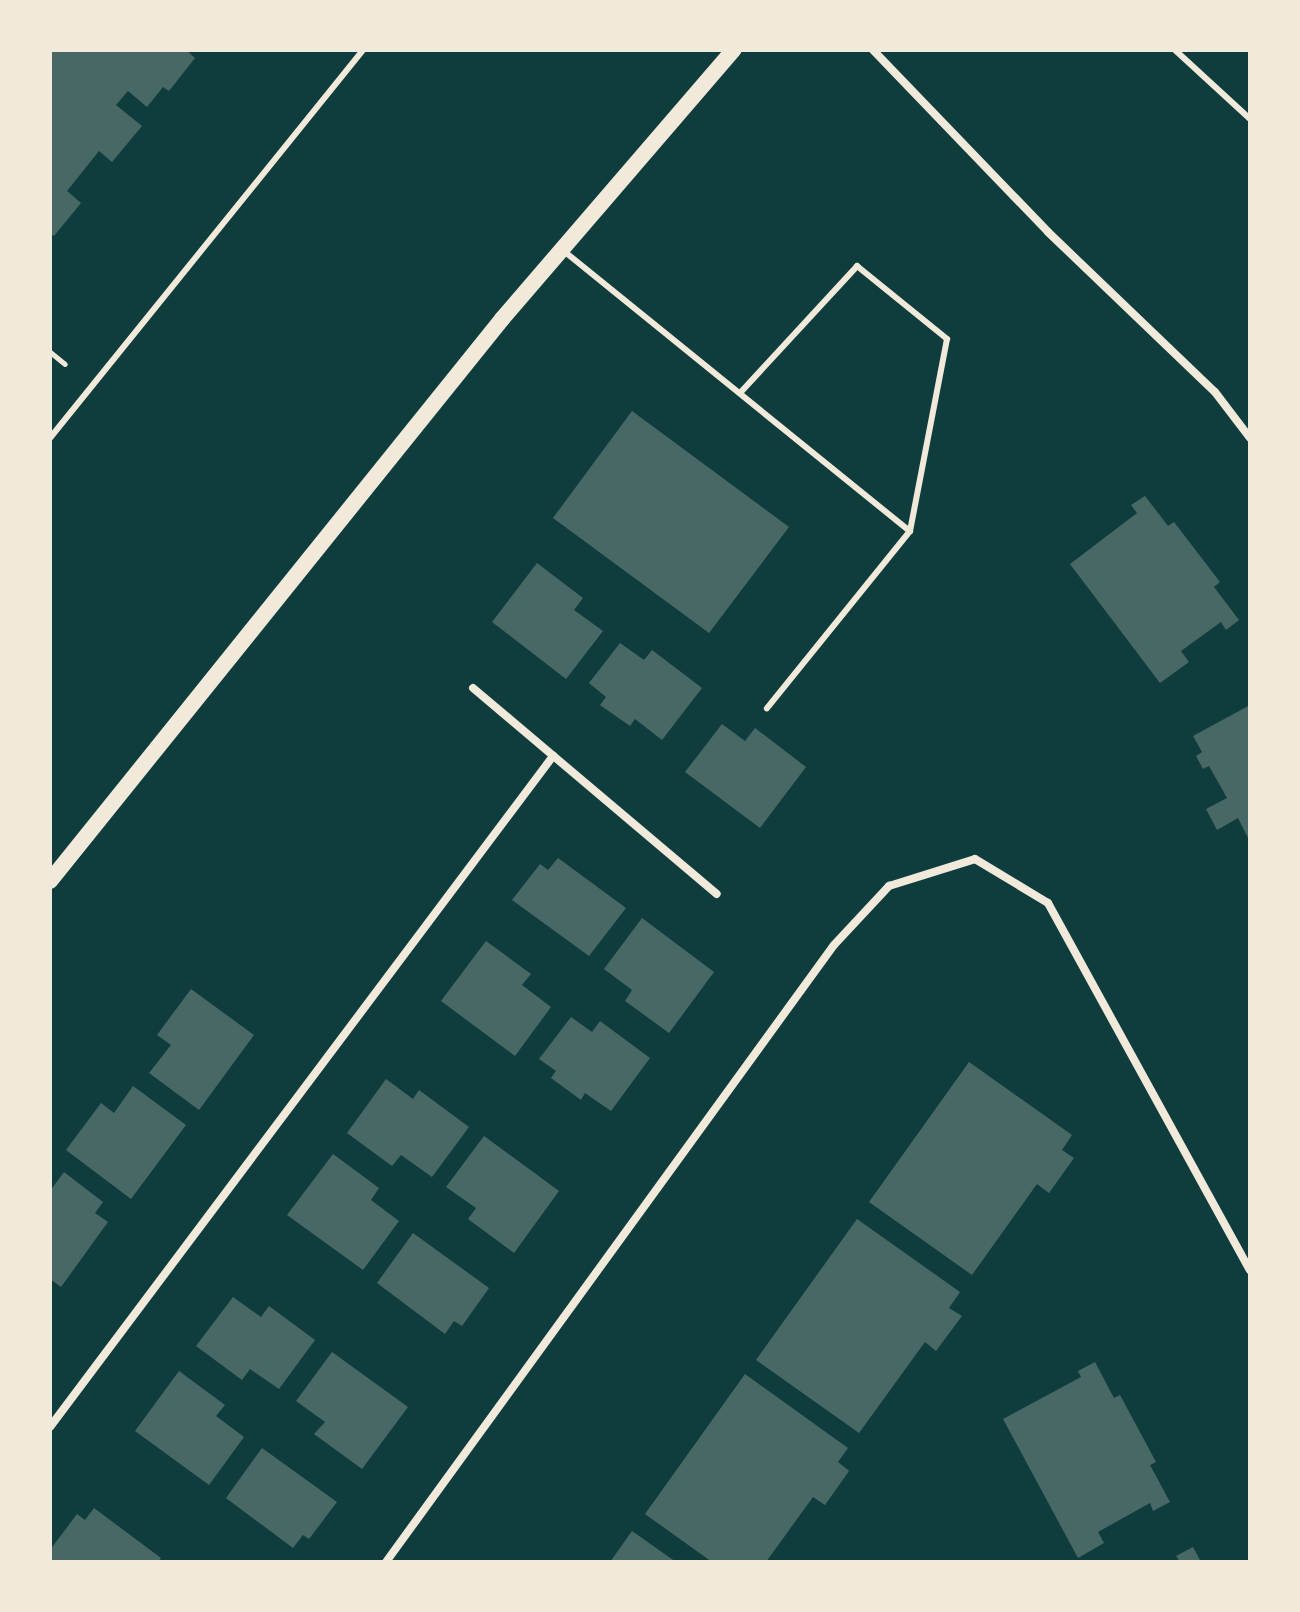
<!DOCTYPE html>
<html>
<head>
<meta charset="utf-8">
<style>
  body { margin:0 }
  #map { position:relative; width:1300px; height:1612px; overflow:hidden; background:#0f3d3e; font-family:"Golos Text",sans-serif }
  div>[style] { position:absolute }
  .building>* { inset:0; background:#486865 }
  .path>* { height:5px; margin:-2.5px; padding:0 2.5px; transform-origin:2.5px; border-radius:2.5px; background:#f1e9da }
  .service>* { height:6px; margin:-3px; padding:0 3px; transform-origin:3px; border-radius:3px; background:#f1e9da }
  .minor>* { height:8px; margin:-4px; padding:0 4px; transform-origin:4px; border-radius:4px; background:#f1e9da }
  .secondary>* { height:16px; margin:-8px; padding:0 8px; transform-origin:8px; border-radius:8px; background:#f1e9da }
  span { translate:-50% -50%; white-space:nowrap; text-align:center; line-height:1.15; -webkit-text-stroke:7px #f1e9da; paint-order:stroke }
  .frame { position:absolute; inset:0; border:52px solid #f1e9da; pointer-events:none }
</style>
</head>
<body>
<div id="map">
  <div class="building">
    <i style="clip-path:polygon(50px 50px,186px 50px,195px 58px,169px 91px,163px 87px,147px 107px,128px 91px,116px 105px,142px 126px,112px 162px,99px 151px,67px 191px,81px 203px,54px 236px,50px 233px)"></i>
    <i style="clip-path:polygon(632px 411px,789px 527px,709px 633px,553px 518px)"></i>
    <i style="clip-path:polygon(1145px 496px,1168px 526px,1174px 522px,1220px 582px,1214px 587px,1239px 620px,1226px 630px,1221px 622px,1181px 651px,1189px 662px,1160px 683px,1070px 564px,1137px 513px,1131px 505px)"></i>
    <i style="clip-path:polygon(537px 563px,583px 598px,574px 610px,603px 631px,566px 679px,492px 622px)"></i>
    <i style="clip-path:polygon(620px 643px,644px 660px,652px 650px,702px 688px,662px 740px,635px 719px,630px 726px,600px 705px,606px 697px,589px 683px)"></i>
    <i style="clip-path:polygon(1250px 705px,1250px 842px,1238px 818px,1217px 830px,1206px 809px,1227px 798px,1209px 766px,1203px 769px,1196px 756px,1202px 752px,1193px 736px)"></i>
    <i style="clip-path:polygon(722px 724px,745px 741px,755px 728px,806px 767px,760px 828px,685px 772px)"></i>
    <i style="clip-path:polygon(558px 858px,626px 908px,589px 956px,512px 900px,540px 864px,548px 870px)"></i>
    <i style="clip-path:polygon(642px 918px,714px 972px,669px 1033px,625px 1001px,632px 990px,604px 969px)"></i>
    <i style="clip-path:polygon(486px 941px,531px 974px,522px 985px,551px 1007px,515px 1056px,441px 1001px)"></i>
    <i style="clip-path:polygon(191px 989px,254px 1035px,199px 1110px,149px 1073px,171px 1045px,157px 1035px)"></i>
    <i style="clip-path:polygon(571px 1017px,592px 1032px,600px 1021px,650px 1058px,611px 1111px,585px 1093px,581px 1100px,551px 1078px,556px 1071px,539px 1059px)"></i>
    <i style="clip-path:polygon(969px 1062px,1072px 1135px,1062px 1150px,1074px 1158px,1049px 1193px,1037px 1184px,972px 1275px,869px 1202px)"></i>
    <i style="clip-path:polygon(386px 1079px,413px 1099px,419px 1090px,469px 1127px,432px 1177px,401px 1155px,392px 1166px,347px 1133px)"></i>
    <i style="clip-path:polygon(133px 1086px,186px 1125px,131px 1199px,66px 1150px,101px 1103px,114px 1113px)"></i>
    <i style="clip-path:polygon(484px 1136px,559px 1191px,514px 1253px,468px 1219px,476px 1208px,446px 1187px)"></i>
    <i style="clip-path:polygon(333px 1154px,379px 1188px,371px 1200px,399px 1221px,363px 1270px,287px 1215px)"></i>
    <i style="clip-path:polygon(64px 1172px,103px 1202px,95px 1213px,108px 1222px,61px 1287px,50px 1279px,50px 1191px)"></i>
    <i style="clip-path:polygon(857px 1219px,960px 1292px,949px 1308px,962px 1316px,936px 1351px,925px 1342px,859px 1433px,756px 1360px)"></i>
    <i style="clip-path:polygon(413px 1233px,489px 1288px,462px 1326px,454px 1321px,445px 1334px,377px 1283px)"></i>
    <i style="clip-path:polygon(233px 1297px,261px 1317px,269px 1306px,315px 1340px,279px 1389px,250px 1369px,242px 1380px,196px 1346px)"></i>
    <i style="clip-path:polygon(332px 1352px,408px 1407px,362px 1469px,314px 1434px,325px 1422px,296px 1401px)"></i>
    <i style="clip-path:polygon(1095px 1362px,1114px 1398px,1120px 1395px,1156px 1462px,1150px 1465px,1170px 1502px,1153px 1511px,1150px 1503px,1098px 1532px,1104px 1543px,1078px 1558px,1003px 1419px,1081px 1377px,1078px 1371px)"></i>
    <i style="clip-path:polygon(179px 1371px,225px 1405px,216px 1416px,244px 1437px,209px 1485px,135px 1431px)"></i>
    <i style="clip-path:polygon(745px 1374px,848px 1448px,838px 1462px,849px 1471px,825px 1505px,813px 1497px,766px 1562px,712px 1562px,645px 1514px)"></i>
    <i style="clip-path:polygon(262px 1448px,337px 1502px,309px 1539px,303px 1535px,293px 1548px,226px 1498px)"></i>
    <i style="clip-path:polygon(94px 1508px,161px 1558px,158px 1562px,50px 1562px,50px 1550px,77px 1514px,85px 1520px)"></i>
    <i style="clip-path:polygon(632px 1531px,676px 1562px,610px 1562px)"></i>
    <i style="clip-path:polygon(1193px 1547px,1201px 1562px,1180px 1562px,1176px 1556px)"></i>
  </div>
  <div class="path">
    <i style="left:50px;top:352px;width:19px;rotate:39deg"></i>
  </div>
  <div class="service">
    <i style="left:1175px;top:50px;width:102px;rotate:42.6deg"></i>
    <i style="left:565px;top:252px;width:444px;rotate:39deg"></i>
    <i style="left:910px;top:531px;width:228px;rotate:128.9deg"></i>
    <i style="left:740px;top:393px;width:173px;rotate:-47.3deg"></i>
    <i style="left:857px;top:266px;width:116px;rotate:39deg"></i>
    <i style="left:947px;top:339px;width:196px;rotate:100.9deg"></i>
    <i style="left:50px;top:438px;width:499px;rotate:-51.1deg"></i>
  </div>
  <div class="minor">
    <i style="left:873px;top:50px;width:252px;rotate:46.1deg"></i>
    <i style="left:1048px;top:232px;width:231px;rotate:43.8deg"></i>
    <i style="left:1215px;top:392px;width:58px;rotate:52.7deg"></i>
    <i style="left:473px;top:688px;width:319px;rotate:40.2deg"></i>
    <i style="left:50px;top:1427px;width:839px;rotate:-53.14deg"></i>
    <i style="left:386px;top:1562px;width:762px;rotate:-54.02deg"></i>
    <i style="left:834px;top:945px;width:81px;rotate:-47deg"></i>
    <i style="left:889px;top:886px;width:90px;rotate:-17.4deg"></i>
    <i style="left:975px;top:859px;width:85px;rotate:31.1deg"></i>
    <i style="left:1048px;top:903px;width:419px;rotate:61.2deg"></i>
  </div>
  <div class="secondary">
    <i style="left:50px;top:881px;width:721px;rotate:-51.19deg"></i>
    <i style="left:502px;top:319px;width:355px;rotate:-49.3deg"></i>
  </div>
  <div class="frame"></div>
</div>
</body>
</html>
